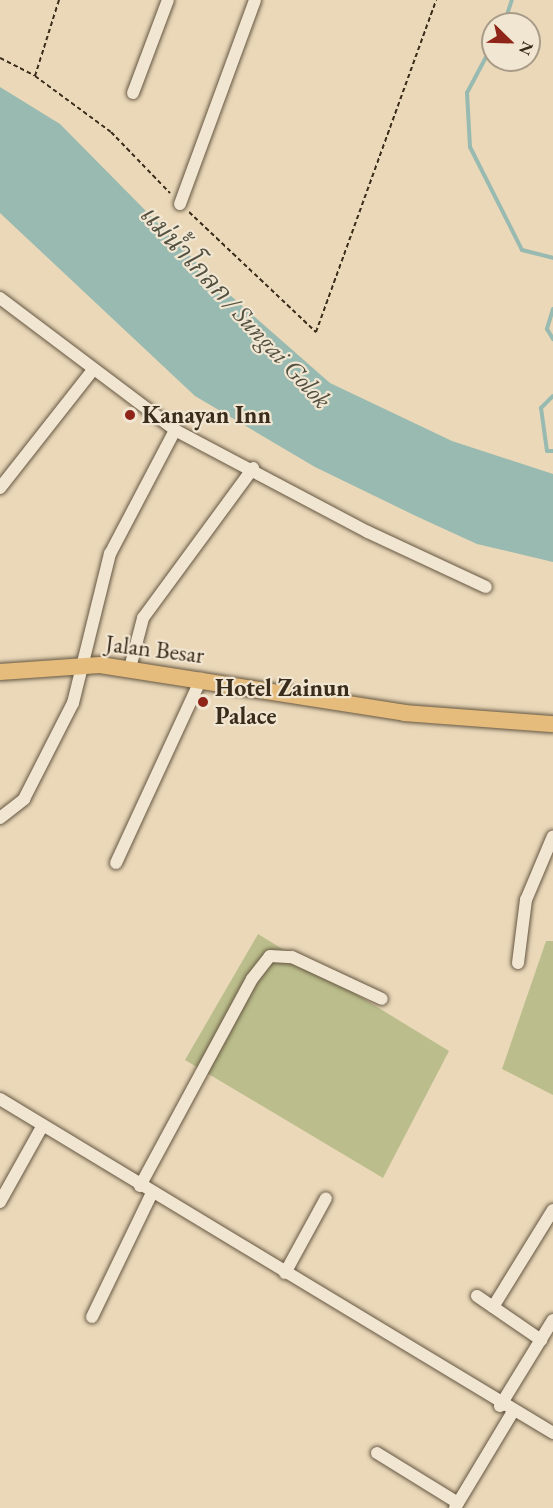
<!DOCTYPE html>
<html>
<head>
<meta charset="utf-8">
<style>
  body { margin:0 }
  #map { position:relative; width:553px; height:1508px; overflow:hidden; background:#ead8b9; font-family:"EB Garamond","Noto Serif Thai",serif }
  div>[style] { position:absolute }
  .green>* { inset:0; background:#bbbe8c }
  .water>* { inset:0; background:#98bab0 }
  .stream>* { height:4px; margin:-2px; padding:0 2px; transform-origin:2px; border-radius:2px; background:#98bab0 }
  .path>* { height:2px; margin-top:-1px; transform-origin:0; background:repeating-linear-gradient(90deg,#3a2c1a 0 4.5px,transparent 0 7.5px) }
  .roads { filter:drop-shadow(0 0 2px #665742) drop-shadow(0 0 2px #665742) }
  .minor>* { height:12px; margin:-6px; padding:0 6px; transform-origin:6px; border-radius:6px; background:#f1e6d2 }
  .major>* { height:16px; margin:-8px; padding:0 8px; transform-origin:8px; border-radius:8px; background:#e5bc7c }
  .dots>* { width:16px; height:16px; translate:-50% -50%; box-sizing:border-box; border:3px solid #f1e6d2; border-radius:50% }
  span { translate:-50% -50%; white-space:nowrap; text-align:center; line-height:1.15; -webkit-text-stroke:4.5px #f1e6d2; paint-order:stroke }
  .poi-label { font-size:24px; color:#3a2c1a; font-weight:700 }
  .left { translate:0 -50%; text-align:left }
  .street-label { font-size:24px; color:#3a2c1a }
  .water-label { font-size:26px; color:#525040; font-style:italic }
  .north { position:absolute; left:481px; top:12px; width:60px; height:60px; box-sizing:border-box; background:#f1e6d2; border:2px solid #a89c88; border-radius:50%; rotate:113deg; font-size:16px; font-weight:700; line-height:24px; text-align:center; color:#3a2c1a }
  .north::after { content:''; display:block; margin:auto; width:21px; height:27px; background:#8f2418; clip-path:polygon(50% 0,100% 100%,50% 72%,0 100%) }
</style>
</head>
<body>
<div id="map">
  <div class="green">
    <i style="clip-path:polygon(258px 934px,449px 1051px,383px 1178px,185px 1060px)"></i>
    <i style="clip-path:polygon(546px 941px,553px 941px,553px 1095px,502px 1069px)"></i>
  </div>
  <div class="water">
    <i style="clip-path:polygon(0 87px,60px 124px,222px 288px,330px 383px,452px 441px,553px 474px,553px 562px,477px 544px,418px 517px,315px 467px,195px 396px,0 213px)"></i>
  </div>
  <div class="stream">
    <i style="left:504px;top:24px;width:25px;rotate:-72deg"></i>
    <i style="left:493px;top:44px;width:55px;rotate:118deg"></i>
    <i style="left:467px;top:93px;width:54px;rotate:86.8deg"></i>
    <i style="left:470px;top:147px;width:115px;rotate:63.2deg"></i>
    <i style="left:522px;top:250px;width:32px;rotate:14deg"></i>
    <i style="left:553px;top:309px;width:21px;rotate:107deg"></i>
    <i style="left:547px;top:329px;width:12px;rotate:59deg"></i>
    <i style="left:553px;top:396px;width:17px;rotate:135deg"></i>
    <i style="left:541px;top:408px;width:43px;rotate:82.1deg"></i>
    <i style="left:547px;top:451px;width:6px"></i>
  </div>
  <div class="path">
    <i style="left:0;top:58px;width:39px;rotate:27deg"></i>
    <i style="left:35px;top:76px;width:94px;rotate:36.4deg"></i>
    <i style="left:111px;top:132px;width:85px;rotate:46deg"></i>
    <i style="left:35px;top:76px;width:80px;rotate:-72.5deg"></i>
    <i style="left:189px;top:212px;width:175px;rotate:43.4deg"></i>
    <i style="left:316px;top:332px;width:353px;rotate:-70.1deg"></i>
  </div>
  <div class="roads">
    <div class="minor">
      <i style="left:133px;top:93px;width:99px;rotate:-69.4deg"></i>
      <i style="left:180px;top:204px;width:217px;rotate:-69.8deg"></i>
      <i style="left:0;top:298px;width:219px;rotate:37deg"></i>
      <i style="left:175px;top:430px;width:218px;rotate:27.9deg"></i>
      <i style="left:368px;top:532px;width:130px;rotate:25deg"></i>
      <i style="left:0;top:488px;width:150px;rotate:-51.8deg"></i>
      <i style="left:130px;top:668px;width:52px;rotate:-75.4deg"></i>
      <i style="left:143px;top:618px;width:186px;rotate:-53.7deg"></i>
      <i style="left:0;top:818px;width:31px;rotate:-38deg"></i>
      <i style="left:24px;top:799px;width:108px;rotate:-63deg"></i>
      <i style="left:73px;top:703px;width:154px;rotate:-76.1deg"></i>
      <i style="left:110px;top:554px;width:140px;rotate:-62.3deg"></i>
      <i style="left:116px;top:863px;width:203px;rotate:-65.2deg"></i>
      <i style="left:518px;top:963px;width:64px;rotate:-82.8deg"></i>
      <i style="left:526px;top:900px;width:69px;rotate:-67.1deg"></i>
      <i style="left:0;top:1099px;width:646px;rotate:31.13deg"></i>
      <i style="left:140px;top:1186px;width:235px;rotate:-61.6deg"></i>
      <i style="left:252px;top:979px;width:29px;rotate:-52deg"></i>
      <i style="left:270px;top:956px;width:22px;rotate:3deg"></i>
      <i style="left:292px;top:957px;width:99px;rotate:25deg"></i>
      <i style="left:0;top:1202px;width:88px;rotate:-60.8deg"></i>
      <i style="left:285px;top:1273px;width:85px;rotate:-61.3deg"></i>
      <i style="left:477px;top:1296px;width:78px;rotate:34.5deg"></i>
      <i style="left:493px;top:1307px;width:114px;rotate:-58.3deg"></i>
      <i style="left:92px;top:1317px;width:138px;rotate:-64.2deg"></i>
      <i style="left:500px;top:1406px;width:101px;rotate:-58.4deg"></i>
      <i style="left:377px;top:1453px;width:95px;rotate:31.7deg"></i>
      <i style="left:455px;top:1508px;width:111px;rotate:-59deg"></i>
    </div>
    <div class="major">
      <i style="left:0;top:672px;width:100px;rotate:-4deg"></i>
      <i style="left:100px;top:665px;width:309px;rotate:8.9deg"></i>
      <i style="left:405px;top:713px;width:148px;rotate:4.3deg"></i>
    </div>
  </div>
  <div class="dots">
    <i style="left:130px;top:415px;background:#8f2418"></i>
    <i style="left:203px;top:702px;background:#8f2418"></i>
  </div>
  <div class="poi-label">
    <span class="left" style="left:142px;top:415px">Kanayan Inn</span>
    <span class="left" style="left:215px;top:702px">Hotel Zainun<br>Palace</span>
  </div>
  <div class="street-label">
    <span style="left:155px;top:649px;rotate:7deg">Jalan Besar</span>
  </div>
  <div class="water-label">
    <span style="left:235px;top:307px;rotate:47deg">แม่น้ำโกลก / Sungai Golok</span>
  </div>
  <div class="north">N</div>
</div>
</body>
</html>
